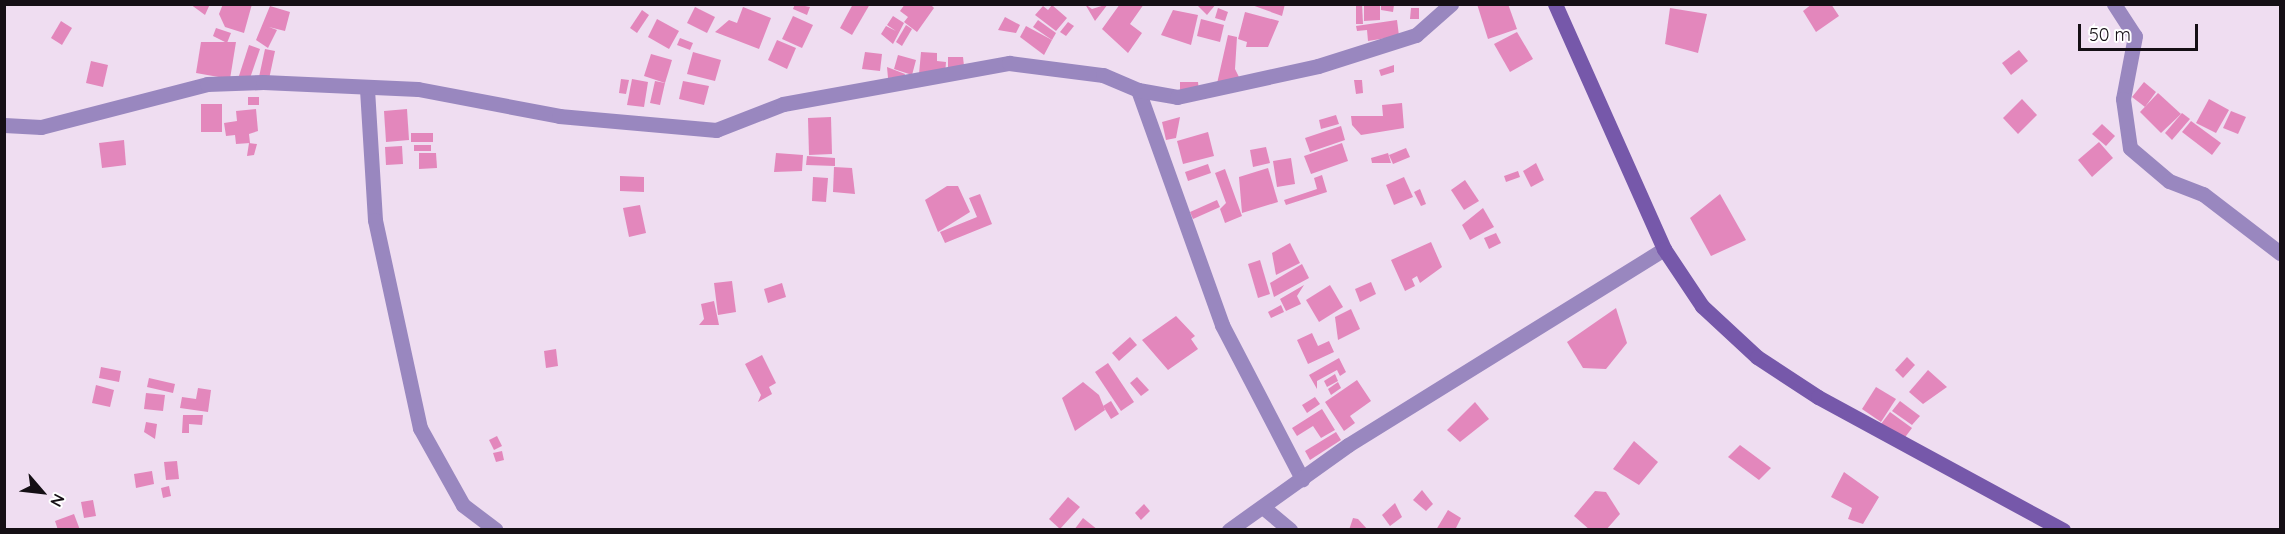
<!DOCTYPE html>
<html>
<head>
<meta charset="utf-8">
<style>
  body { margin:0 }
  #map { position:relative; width:2285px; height:534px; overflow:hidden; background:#efddf1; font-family:Quicksand,sans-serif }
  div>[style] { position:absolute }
  .building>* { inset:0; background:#e387bc }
  .street>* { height:15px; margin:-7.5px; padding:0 7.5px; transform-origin:7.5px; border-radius:7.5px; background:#9987bf }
  .secondary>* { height:15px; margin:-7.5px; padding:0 7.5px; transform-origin:7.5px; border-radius:7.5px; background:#7658aa }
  span { translate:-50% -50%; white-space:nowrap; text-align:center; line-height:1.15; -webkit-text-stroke:4.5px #fff; paint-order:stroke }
  .frame { position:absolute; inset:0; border:6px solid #150f15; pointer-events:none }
  .north { position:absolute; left:12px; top:462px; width:60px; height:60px; -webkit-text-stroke:4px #fff; paint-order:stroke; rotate:118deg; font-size:16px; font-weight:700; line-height:24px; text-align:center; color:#150f15 }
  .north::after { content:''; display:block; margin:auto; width:21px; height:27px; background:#150f15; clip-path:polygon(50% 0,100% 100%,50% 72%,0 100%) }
  .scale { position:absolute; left:2078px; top:24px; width:120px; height:27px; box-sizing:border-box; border:3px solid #150f15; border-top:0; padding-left:8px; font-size:18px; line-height:21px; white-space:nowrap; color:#150f15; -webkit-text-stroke:4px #fff; paint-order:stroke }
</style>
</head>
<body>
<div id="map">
  <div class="building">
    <i style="clip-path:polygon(190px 4px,210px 4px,205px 15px)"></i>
    <i style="clip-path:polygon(223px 4px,252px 4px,244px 33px,225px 27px,219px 14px)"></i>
    <i style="clip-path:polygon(795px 4px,810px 7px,807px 15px,793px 9px)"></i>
    <i style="clip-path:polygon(853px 4px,870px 4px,852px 35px,840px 28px)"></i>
    <i style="clip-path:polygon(905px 4px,930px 4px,934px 8px,917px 32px,904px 22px,908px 17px,900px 11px)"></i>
    <i style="clip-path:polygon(1085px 4px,1092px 9px,1108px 4px,1095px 21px)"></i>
    <i style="clip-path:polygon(1120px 4px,1144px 4px,1130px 24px,1142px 33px,1128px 53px,1102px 29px)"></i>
    <i style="clip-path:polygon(1196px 4px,1216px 4px,1207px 15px)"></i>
    <i style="clip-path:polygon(1249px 4px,1285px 4px,1282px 16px)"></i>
    <i style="clip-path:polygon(1356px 4px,1362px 4px,1363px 24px,1356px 24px)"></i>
    <i style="clip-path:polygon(1477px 4px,1508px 4px,1517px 29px,1488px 39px)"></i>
    <i style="clip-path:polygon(1812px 4px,1831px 4px,1839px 16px,1816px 32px,1803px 11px)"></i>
    <i style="clip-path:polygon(1052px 5px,1067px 18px,1056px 31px,1035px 15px,1043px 6px,1048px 10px)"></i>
    <i style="clip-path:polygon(1364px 5px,1380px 5px,1380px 20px,1364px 21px)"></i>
    <i style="clip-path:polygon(1381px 5px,1394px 5px,1393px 12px,1381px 10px)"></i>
    <i style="clip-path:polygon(270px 6px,290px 12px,285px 31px,269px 27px,277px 30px,268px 48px,256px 40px)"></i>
    <i style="clip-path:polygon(695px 7px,715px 17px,707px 33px,687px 23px)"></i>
    <i style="clip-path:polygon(743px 7px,771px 18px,759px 49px,715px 32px,729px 20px,737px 23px)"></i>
    <i style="clip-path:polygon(1218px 8px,1228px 12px,1225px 21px,1215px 18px)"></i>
    <i style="clip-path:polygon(1411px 8px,1419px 8px,1419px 19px,1410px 19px)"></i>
    <i style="clip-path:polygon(1670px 8px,1707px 14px,1698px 53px,1665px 44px)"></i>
    <i style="clip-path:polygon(642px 10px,649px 15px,637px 33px,630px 28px)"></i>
    <i style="clip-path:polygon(1173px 10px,1198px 15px,1191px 45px,1161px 35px)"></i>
    <i style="clip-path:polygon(1245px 12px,1279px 21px,1268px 47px,1246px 47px,1247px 42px,1238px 39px)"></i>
    <i style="clip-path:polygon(793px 16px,813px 25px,802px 48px,782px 39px)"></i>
    <i style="clip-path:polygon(893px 16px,904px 23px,893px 44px,881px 34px,886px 26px,896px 31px,887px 25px)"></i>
    <i style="clip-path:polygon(1005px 17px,1020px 25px,1016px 33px,998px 30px)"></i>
    <i style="clip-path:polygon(657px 19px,679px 31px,669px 49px,648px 37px)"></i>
    <i style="clip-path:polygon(1201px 19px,1224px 25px,1220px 42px,1197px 36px)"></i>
    <i style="clip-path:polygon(1038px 20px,1056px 33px,1052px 40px,1033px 27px)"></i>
    <i style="clip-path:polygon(1397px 20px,1399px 36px,1368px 41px,1367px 30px,1357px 31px,1356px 26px)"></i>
    <i style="clip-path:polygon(61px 21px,72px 28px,62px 45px,51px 38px)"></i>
    <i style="clip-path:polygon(1068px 22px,1074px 26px,1066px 36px,1060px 32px)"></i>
    <i style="clip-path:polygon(906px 25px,912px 29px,902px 46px,896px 42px)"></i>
    <i style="clip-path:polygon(1026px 26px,1052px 40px,1044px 55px,1020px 37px)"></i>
    <i style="clip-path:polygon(216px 28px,231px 33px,227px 43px,213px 36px)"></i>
    <i style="clip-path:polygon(1517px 32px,1533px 59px,1510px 72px,1494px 44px)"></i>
    <i style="clip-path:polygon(1228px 35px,1237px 37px,1235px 69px,1242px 83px,1216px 88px)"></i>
    <i style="clip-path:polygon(680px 38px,693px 43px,690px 50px,677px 45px)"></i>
    <i style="clip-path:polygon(777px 40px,796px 48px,787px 69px,768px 60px)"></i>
    <i style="clip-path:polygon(201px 42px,236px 42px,230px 79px,196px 73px)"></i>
    <i style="clip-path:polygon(249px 45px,260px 49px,249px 81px,237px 82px)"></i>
    <i style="clip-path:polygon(265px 49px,275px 51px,269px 79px,259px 77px)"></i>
    <i style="clip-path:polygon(2019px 50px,2028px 61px,2011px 75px,2002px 63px)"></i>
    <i style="clip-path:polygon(693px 52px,721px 60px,715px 81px,687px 74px)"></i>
    <i style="clip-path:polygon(865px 52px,882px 54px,880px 71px,862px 69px)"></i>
    <i style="clip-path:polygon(921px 52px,937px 53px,937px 61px,946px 62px,945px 75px,919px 74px)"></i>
    <i style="clip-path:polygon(651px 54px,672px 60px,665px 83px,644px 76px)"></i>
    <i style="clip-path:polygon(898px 55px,916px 60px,912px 75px,894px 69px)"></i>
    <i style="clip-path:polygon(948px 57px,963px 57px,964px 66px,948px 68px)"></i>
    <i style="clip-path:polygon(91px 61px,108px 65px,103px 87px,86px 83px)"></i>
    <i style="clip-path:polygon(1394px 65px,1394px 72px,1381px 76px,1379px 70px)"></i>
    <i style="clip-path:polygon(887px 67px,905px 74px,904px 77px,888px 78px)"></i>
    <i style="clip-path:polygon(621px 79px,629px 80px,626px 94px,619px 93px)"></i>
    <i style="clip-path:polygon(632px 79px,648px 82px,644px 107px,627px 105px)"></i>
    <i style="clip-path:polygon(1354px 80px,1362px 80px,1363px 93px,1356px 94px)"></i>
    <i style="clip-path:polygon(655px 81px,665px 83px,660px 105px,650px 103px)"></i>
    <i style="clip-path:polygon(683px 81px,709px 86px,704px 105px,679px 99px)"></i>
    <i style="clip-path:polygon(1180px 82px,1198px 82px,1199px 92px,1180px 92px)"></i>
    <i style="clip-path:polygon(2144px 82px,2156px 92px,2145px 107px,2132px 97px)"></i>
    <i style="clip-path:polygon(2158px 93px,2181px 114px,2161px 133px,2140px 112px)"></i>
    <i style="clip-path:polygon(248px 97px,259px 97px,259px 105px,248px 105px)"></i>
    <i style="clip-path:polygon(2022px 99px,2037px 115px,2018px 134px,2003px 118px)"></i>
    <i style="clip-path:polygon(2209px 99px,2229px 110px,2216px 133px,2196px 123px)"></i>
    <i style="clip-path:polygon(1402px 103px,1404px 128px,1361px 135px,1352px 125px,1351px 116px,1383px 116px,1382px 105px)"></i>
    <i style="clip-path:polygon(201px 104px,222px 104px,222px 132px,201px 132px)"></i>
    <i style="clip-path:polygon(256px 109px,258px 131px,249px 134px,250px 143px,236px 144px,235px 135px,226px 136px,224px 123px,237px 121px,236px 111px)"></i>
    <i style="clip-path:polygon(407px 109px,409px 140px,386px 142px,384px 111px)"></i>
    <i style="clip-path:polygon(2231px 111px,2246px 117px,2238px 134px,2223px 128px)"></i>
    <i style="clip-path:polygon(2182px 113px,2190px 119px,2172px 140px,2165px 133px)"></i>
    <i style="clip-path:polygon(1336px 115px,1339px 124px,1321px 129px,1319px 120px)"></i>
    <i style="clip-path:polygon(831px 117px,832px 154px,809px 155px,808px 118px)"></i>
    <i style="clip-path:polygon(1180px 117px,1176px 138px,1166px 140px,1162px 122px)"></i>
    <i style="clip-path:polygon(2191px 121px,2221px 143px,2212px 155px,2182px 132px)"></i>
    <i style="clip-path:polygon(2102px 124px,2115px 136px,2106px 146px,2092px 134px)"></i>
    <i style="clip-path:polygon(1341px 126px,1345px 140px,1310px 152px,1305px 138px)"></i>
    <i style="clip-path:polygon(1208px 132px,1214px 156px,1183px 164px,1177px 141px)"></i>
    <i style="clip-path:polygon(411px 133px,433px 133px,433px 142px,411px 142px)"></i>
    <i style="clip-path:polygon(124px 140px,126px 165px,102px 168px,99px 143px)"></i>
    <i style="clip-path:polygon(2099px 142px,2113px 158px,2092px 177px,2078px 160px)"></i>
    <i style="clip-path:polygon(249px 143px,257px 144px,254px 155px,247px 156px)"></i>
    <i style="clip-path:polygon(1342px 143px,1348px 161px,1311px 174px,1304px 156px)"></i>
    <i style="clip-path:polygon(414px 145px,431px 145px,431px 151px,414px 151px)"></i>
    <i style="clip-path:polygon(402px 146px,403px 164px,386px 165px,385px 147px)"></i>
    <i style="clip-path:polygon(1266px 147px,1270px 163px,1253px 167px,1250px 150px)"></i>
    <i style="clip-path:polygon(1406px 148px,1410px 157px,1393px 164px,1389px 155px)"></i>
    <i style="clip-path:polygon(419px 153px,436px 153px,437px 168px,419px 169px)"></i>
    <i style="clip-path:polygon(776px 153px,803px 155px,802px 171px,774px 172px)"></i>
    <i style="clip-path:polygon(1388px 153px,1391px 163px,1372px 163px,1371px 158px)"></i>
    <i style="clip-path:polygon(807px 156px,835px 158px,835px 166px,806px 165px)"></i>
    <i style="clip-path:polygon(1291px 158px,1295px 184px,1277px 187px,1273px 161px)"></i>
    <i style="clip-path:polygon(1536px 163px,1544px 180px,1531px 187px,1523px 171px)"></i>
    <i style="clip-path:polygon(1208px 164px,1211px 173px,1188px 181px,1185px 172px)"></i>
    <i style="clip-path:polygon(834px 167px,852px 168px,855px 194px,833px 192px)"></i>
    <i style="clip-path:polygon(1268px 168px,1278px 202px,1242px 213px,1239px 177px)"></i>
    <i style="clip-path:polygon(1225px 169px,1242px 216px,1225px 223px,1220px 209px,1226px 203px,1215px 173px)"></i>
    <i style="clip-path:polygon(1518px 171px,1520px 177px,1506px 182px,1504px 176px)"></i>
    <i style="clip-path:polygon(1322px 175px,1327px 192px,1286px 205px,1284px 200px,1317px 189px,1314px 178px)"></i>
    <i style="clip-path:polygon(620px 176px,644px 177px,644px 192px,620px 191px)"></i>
    <i style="clip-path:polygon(813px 177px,828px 178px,826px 202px,812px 201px)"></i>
    <i style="clip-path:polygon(1404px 177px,1413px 197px,1394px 205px,1386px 185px)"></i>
    <i style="clip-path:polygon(1465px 180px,1479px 201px,1464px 210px,1451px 190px)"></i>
    <i style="clip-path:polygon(947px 186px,958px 186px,970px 212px,938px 232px,925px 200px)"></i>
    <i style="clip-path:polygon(1420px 189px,1426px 204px,1421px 206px,1414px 192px)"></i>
    <i style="clip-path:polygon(980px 194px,992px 224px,945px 243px,940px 232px,977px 217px,969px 198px)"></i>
    <i style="clip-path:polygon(1720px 194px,1746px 240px,1711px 256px,1690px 218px)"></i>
    <i style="clip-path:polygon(1217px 200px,1220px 207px,1193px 219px,1190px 212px)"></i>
    <i style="clip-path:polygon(640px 205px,646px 233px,629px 237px,623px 208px)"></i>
    <i style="clip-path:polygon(1483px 208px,1494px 227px,1470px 240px,1462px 225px)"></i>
    <i style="clip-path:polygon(1496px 233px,1501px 243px,1489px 249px,1484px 238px)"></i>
    <i style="clip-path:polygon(1431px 242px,1442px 267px,1420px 283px,1417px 276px,1412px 279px,1415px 286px,1405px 291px,1391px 260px)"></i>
    <i style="clip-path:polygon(1290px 243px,1300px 263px,1276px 275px,1272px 253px)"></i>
    <i style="clip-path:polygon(1260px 260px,1270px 294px,1258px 298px,1248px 264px)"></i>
    <i style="clip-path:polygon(1302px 264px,1309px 278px,1274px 297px,1270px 283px)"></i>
    <i style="clip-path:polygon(732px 281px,736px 312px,718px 315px,714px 283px)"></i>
    <i style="clip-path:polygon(1371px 282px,1376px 294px,1360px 302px,1355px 289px)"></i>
    <i style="clip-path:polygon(782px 283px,786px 297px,768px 303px,764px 289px)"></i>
    <i style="clip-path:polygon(1304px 285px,1297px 296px,1301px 304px,1286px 311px,1280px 299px)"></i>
    <i style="clip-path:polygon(1330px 285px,1343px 307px,1319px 322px,1306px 300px)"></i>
    <i style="clip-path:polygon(714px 301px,719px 325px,699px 325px,704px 319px,701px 304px)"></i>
    <i style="clip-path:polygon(1281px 305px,1284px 312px,1271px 318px,1268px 312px)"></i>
    <i style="clip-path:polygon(1616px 308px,1627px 343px,1606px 369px,1583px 368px,1567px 342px)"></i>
    <i style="clip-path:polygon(1351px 309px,1360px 329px,1338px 340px,1335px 317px)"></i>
    <i style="clip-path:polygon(1176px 316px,1195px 336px,1191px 339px,1198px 349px,1168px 370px,1142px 340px)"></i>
    <i style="clip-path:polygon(1312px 333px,1318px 346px,1329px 341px,1334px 352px,1308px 364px,1297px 340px)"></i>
    <i style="clip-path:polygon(1130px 337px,1137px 345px,1119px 361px,1112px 353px)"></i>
    <i style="clip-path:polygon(556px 349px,558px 366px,546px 368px,544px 351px)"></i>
    <i style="clip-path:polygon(762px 355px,776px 383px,769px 387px,772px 394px,758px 402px,761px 395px,745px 364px)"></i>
    <i style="clip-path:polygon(1907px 357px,1915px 365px,1903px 378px,1895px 370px)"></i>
    <i style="clip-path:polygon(1339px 358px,1346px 372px,1340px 376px,1337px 370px,1317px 381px,1317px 389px,1309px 375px)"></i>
    <i style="clip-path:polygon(1108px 363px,1134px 402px,1121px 411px,1095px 372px)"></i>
    <i style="clip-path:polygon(101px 367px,121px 371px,119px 382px,99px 378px)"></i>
    <i style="clip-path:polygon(1928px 370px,1947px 387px,1923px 404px,1909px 392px)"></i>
    <i style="clip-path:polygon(1335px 374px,1338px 381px,1327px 387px,1324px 381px)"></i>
    <i style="clip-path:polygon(1137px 377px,1149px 390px,1141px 396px,1130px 383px)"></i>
    <i style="clip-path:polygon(149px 378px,175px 384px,173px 393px,147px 387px)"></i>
    <i style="clip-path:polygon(1357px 380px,1371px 401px,1350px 416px,1355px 423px,1344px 431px,1325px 402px)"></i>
    <i style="clip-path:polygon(1083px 382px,1099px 395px,1105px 410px,1075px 431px,1062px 398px)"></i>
    <i style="clip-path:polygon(1338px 382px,1341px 388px,1331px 395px,1328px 389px)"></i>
    <i style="clip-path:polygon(96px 385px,114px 390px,110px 407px,92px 403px)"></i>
    <i style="clip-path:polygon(1876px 387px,1896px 399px,1881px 422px,1862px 409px)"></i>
    <i style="clip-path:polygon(198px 388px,211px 390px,208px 412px,180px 408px,182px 397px,196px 399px)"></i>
    <i style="clip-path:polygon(146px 393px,165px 395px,163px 411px,144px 409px)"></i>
    <i style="clip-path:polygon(1315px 397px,1320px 404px,1307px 413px,1302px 405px)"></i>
    <i style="clip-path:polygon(1111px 401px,1119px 414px,1111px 419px,1103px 406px)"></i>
    <i style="clip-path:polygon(1900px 401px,1920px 416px,1912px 425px,1892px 411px)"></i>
    <i style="clip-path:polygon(1475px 402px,1489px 419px,1460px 442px,1447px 430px)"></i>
    <i style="clip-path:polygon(1322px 409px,1335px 430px,1321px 438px,1313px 426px,1297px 436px,1292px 428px)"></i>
    <i style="clip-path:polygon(1890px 412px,1912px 428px,1903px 440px,1881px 424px)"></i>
    <i style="clip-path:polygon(183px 415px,203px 415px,202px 425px,189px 424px,189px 433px,182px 433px)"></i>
    <i style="clip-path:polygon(146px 422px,157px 424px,155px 439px,144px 432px)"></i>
    <i style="clip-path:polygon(1336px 432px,1341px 440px,1310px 460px,1305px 451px)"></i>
    <i style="clip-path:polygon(497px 436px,502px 446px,494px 450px,489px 440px)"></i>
    <i style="clip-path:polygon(1634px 441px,1658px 462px,1639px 485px,1613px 469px)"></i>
    <i style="clip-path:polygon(1740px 445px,1771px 468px,1759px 480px,1728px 457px)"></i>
    <i style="clip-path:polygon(502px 451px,504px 460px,496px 462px,493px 453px)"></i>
    <i style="clip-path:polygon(177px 461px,179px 479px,166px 480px,164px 462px)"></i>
    <i style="clip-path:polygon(152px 471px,154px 484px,136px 488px,134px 474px)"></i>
    <i style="clip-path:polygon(1844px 472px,1879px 497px,1863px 524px,1848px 519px,1852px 508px,1831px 497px)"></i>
    <i style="clip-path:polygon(169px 486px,171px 496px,163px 498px,161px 488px)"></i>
    <i style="clip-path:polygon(1422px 490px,1433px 504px,1426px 511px,1413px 500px)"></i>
    <i style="clip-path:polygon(1595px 491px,1606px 492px,1620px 514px,1606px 530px,1590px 530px,1574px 516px)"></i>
    <i style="clip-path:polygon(1068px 497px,1080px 507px,1060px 529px,1049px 519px)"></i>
    <i style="clip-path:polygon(93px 500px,96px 516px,84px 518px,81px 502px)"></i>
    <i style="clip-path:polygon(1395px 503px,1402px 517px,1390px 526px,1382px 515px)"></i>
    <i style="clip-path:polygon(1144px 504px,1150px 511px,1141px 520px,1135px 513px)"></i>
    <i style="clip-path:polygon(1448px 510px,1461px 518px,1455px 530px,1436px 530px)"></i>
    <i style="clip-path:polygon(74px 514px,80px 530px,58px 530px,55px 521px)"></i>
    <i style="clip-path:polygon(1083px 518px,1098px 530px,1074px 530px)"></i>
    <i style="clip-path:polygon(1353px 518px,1358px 519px,1368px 530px,1349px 530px)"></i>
  </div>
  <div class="street">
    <i style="left:2114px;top:4px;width:38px;rotate:57deg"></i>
    <i style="left:2135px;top:36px;width:64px;rotate:100.8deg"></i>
    <i style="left:2123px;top:99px;width:49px;rotate:81.9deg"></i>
    <i style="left:2130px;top:148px;width:51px;rotate:40.2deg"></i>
    <i style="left:2169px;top:181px;width:36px;rotate:21deg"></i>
    <i style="left:2203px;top:194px;width:97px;rotate:37.5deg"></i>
    <i style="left:367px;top:89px;width:131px;rotate:86.5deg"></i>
    <i style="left:375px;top:220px;width:213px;rotate:77.8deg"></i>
    <i style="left:420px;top:428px;width:88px;rotate:60.8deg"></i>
    <i style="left:463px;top:505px;width:41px;rotate:37.1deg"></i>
    <i style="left:1138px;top:90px;width:250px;rotate:70.3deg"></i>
    <i style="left:1222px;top:325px;width:174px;rotate:62.5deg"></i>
    <i style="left:4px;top:125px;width:37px;rotate:3deg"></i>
    <i style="left:41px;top:127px;width:171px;rotate:-14.5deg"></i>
    <i style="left:207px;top:84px;width:56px;rotate:-2deg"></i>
    <i style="left:263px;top:82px;width:155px;rotate:2.6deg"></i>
    <i style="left:418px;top:89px;width:144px;rotate:10.8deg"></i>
    <i style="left:559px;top:116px;width:158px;rotate:5.1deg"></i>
    <i style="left:716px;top:130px;width:72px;rotate:-21.2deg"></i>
    <i style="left:783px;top:104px;width:230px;rotate:-10.3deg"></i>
    <i style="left:1009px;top:63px;width:95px;rotate:7.3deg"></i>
    <i style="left:1103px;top:75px;width:38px;rotate:23deg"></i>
    <i style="left:1138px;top:90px;width:40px;rotate:10deg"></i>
    <i style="left:1177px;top:97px;width:144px;rotate:-12.4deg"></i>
    <i style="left:1318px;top:66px;width:103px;rotate:-17.6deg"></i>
    <i style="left:1416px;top:35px;width:47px;rotate:-41.5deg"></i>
    <i style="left:1264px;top:508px;width:34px;rotate:40deg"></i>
    <i style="left:1229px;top:530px;width:146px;rotate:-35.5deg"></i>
    <i style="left:1348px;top:445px;width:372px;rotate:-31.8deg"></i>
  </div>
  <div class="secondary">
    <i style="left:1555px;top:4px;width:268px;rotate:66deg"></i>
    <i style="left:1664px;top:249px;width:69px;rotate:56.3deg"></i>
    <i style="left:1702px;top:306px;width:75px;rotate:42.8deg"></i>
    <i style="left:1757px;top:357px;width:73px;rotate:33.3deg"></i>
    <i style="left:1818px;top:397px;width:279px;rotate:28.5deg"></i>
  </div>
  <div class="frame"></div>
  <div class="north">N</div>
  <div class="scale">50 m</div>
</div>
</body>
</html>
